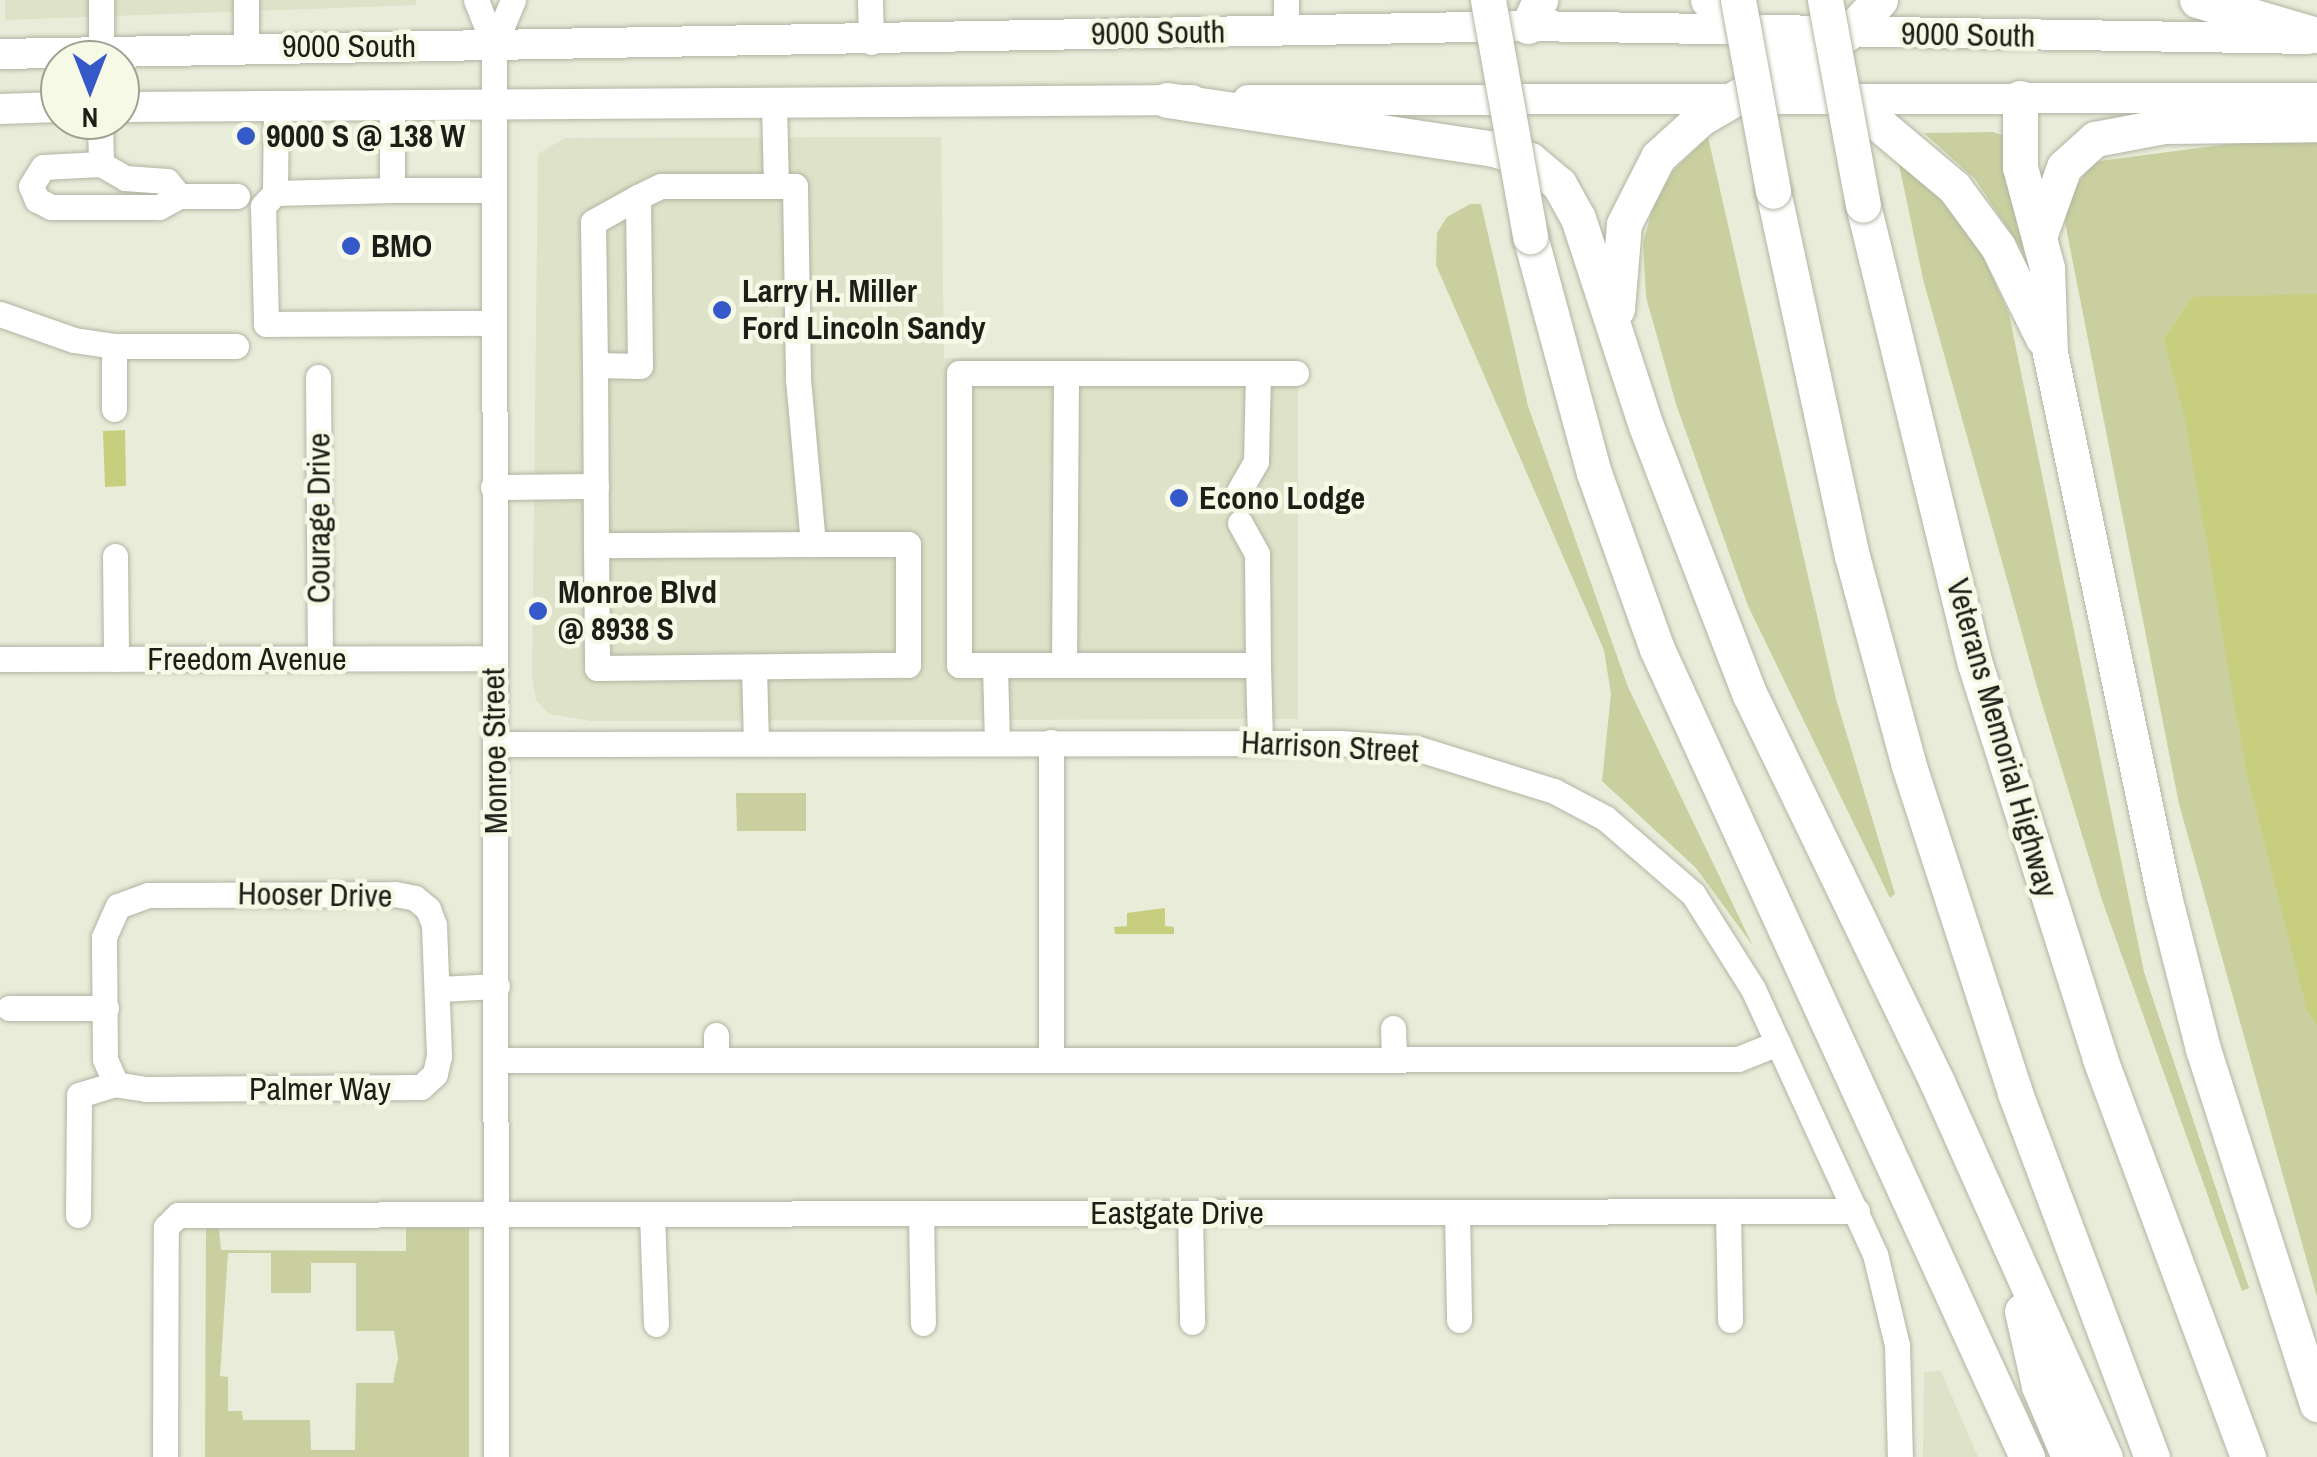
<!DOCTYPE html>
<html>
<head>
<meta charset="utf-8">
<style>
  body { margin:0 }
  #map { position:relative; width:2317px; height:1457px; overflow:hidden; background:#e9ecd9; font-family:"Archivo Narrow",sans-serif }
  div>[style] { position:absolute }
  .built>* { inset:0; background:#dee2c8 }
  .green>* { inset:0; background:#c9cf9f }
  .water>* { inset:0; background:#c7cf7e }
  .roads { filter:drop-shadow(0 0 2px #b2b4a3) drop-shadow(0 0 2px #b2b4a3) }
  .minor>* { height:25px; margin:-12.5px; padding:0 12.5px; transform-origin:12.5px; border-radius:12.5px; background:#fff }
  .major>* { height:30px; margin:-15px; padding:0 15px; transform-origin:15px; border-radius:15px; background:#fff }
  .highway>* { height:35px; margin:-17.5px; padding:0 17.5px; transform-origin:17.5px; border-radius:17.5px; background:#fff }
  .bridges { filter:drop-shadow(0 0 2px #b2b4a3) drop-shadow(0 0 2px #b2b4a3) }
  .highway-bridge>* { height:35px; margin:-17.5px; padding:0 17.5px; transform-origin:17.5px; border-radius:17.5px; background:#fff }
  .dots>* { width:28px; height:28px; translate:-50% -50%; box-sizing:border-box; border:5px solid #f6f9e6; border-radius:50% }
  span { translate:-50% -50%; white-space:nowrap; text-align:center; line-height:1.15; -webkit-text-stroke:9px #f6f9e6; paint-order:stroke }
  .street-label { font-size:32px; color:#1d1e17 }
  .poi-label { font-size:32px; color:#1d1e17; font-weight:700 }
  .left { translate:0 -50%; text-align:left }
  .north { position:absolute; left:40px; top:40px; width:100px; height:100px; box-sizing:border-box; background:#f6f9e6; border:2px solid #9fa193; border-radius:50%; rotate:180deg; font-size:28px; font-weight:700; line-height:40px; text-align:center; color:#1d1e17 }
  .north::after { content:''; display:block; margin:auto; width:35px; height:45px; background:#3659ca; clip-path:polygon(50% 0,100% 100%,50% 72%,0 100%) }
</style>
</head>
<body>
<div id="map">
  <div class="built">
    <i style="clip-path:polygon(5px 0,416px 0,416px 5px,5px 20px)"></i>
    <i style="clip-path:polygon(941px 137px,944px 358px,1298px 359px,1298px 719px,591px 721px,549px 714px,536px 700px,532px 678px,538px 154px,565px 138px)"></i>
    <i style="clip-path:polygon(1941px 1371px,1978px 1457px,1923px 1457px,1924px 1372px)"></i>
  </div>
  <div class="green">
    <i style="clip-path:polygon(1993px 132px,2005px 136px,2024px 253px,1975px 179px,1924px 133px)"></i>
    <i style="clip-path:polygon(1708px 137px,1836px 699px,1895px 894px,1890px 898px,1748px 606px,1676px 404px,1646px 297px,1643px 243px,1653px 207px,1673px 171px)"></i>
    <i style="clip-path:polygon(2252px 141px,2317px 141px,2317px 1297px,2179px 804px,2065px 222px,2067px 202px,2092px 162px)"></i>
    <i style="clip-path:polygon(1899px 164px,1939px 197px,1980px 249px,2009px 314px,2144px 972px,2249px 1288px,2242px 1291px,2102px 900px,2039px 694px,1923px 279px)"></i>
    <i style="clip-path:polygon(1470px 204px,1481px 204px,1528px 406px,1628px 687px,1753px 946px,1696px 868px,1602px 781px,1611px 694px,1604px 650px,1436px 265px,1437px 233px,1447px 217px)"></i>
    <i style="clip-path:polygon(736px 793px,806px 793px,806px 831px,737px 831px)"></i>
    <i style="clip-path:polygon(evenodd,206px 1225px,219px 1229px,221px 1250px,406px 1251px,406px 1228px,469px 1228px,469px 1457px,205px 1457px,206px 1225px,228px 1253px,271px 1253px,271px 1293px,311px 1293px,311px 1263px,356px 1263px,356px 1331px,394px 1331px,398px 1358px,393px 1383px,356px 1383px,355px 1450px,311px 1450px,310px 1420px,243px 1420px,242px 1411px,228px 1411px,228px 1377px,220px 1376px,228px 1253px)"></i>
  </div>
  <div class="water">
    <i style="clip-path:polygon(2317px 294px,2317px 1025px,2307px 1010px,2246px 770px,2186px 423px,2164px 339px,2192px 297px)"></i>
    <i style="clip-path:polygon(125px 430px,126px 486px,105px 487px,103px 431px)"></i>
    <i style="clip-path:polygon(1165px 908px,1165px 926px,1174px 927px,1174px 934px,1115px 934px,1114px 927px,1127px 926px,1127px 913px)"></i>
  </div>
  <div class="roads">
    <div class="minor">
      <i style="left:101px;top:0;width:51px;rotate:90deg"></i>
      <i style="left:476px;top:0;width:48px;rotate:68.2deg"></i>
      <i style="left:494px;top:45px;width:1412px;rotate:89.92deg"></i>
      <i style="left:870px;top:0;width:42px;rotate:88.6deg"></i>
      <i style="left:1286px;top:32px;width:32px;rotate:-90deg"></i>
      <i style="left:494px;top:45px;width:49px;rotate:-67.1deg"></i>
      <i style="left:246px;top:46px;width:46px;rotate:-90deg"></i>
      <i style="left:774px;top:104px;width:82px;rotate:88.6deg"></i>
      <i style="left:276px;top:107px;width:86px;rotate:90.7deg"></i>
      <i style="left:275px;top:193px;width:117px;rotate:-1.5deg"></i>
      <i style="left:392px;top:190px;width:83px;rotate:-90deg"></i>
      <i style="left:100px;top:120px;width:44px;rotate:88.7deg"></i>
      <i style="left:661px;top:186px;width:134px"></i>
      <i style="left:795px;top:186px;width:193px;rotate:89.1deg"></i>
      <i style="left:798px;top:379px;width:166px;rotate:84.8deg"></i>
      <i style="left:813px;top:544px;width:217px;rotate:179.7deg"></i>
      <i style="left:596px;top:545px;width:180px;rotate:-90.3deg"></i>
      <i style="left:595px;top:365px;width:45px;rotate:1.3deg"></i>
      <i style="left:640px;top:366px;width:169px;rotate:-90.7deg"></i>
      <i style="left:638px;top:197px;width:25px;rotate:-26deg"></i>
      <i style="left:392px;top:190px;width:99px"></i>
      <i style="left:275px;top:193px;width:18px;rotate:133deg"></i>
      <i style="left:263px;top:206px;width:118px;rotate:88.5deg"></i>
      <i style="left:266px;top:324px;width:226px;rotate:-0.3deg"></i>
      <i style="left:179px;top:196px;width:23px;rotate:151deg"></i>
      <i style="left:159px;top:207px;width:108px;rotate:180deg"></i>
      <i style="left:51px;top:207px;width:16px;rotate:-153deg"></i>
      <i style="left:37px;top:200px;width:15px;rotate:-113deg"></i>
      <i style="left:31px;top:186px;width:22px;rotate:-58deg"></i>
      <i style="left:43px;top:167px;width:58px;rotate:-3deg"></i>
      <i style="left:101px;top:164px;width:28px;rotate:30deg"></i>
      <i style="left:125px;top:178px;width:42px;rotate:4.1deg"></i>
      <i style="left:167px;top:181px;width:19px;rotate:51deg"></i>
      <i style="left:179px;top:196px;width:58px"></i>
      <i style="left:0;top:314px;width:78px;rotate:19.4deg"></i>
      <i style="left:74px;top:340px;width:40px;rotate:8.5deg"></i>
      <i style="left:114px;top:346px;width:122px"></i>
      <i style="left:114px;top:346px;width:63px;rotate:90deg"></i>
      <i style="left:595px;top:365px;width:143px;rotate:-90.8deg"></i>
      <i style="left:593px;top:222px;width:51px;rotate:-29.1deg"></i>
      <i style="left:318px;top:377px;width:281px;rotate:89.6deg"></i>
      <i style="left:493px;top:487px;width:103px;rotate:-0.6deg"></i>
      <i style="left:1239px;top:491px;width:34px;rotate:-60deg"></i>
      <i style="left:1256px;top:461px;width:88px;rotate:-88.7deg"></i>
      <i style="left:1240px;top:523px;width:35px;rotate:61deg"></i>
      <i style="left:1257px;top:554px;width:111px;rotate:89.5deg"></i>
      <i style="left:596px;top:545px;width:123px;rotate:89.5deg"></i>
      <i style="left:597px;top:668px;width:311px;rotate:-0.6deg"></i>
      <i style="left:908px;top:665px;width:121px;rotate:-90deg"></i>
      <i style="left:908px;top:544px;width:95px;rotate:180deg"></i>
      <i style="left:115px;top:556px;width:103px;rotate:89.4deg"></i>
      <i style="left:0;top:659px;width:493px;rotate:-0.1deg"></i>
      <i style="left:995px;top:665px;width:36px;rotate:180deg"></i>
      <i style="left:959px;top:665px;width:292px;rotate:-90deg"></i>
      <i style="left:959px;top:373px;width:337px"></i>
      <i style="left:1064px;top:665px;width:292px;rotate:-89.6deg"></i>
      <i style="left:754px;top:667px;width:75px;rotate:88.5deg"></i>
      <i style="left:997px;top:742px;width:77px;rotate:-91.5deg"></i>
      <i style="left:995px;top:665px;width:263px"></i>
      <i style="left:1258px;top:665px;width:77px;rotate:88.5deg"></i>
      <i style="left:1051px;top:742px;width:318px;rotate:90deg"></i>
      <i style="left:1051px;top:1060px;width:687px;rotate:-0.08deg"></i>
      <i style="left:1738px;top:1059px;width:43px;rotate:-21.8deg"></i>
      <i style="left:495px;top:744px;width:845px;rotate:-0.07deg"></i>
      <i style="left:1340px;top:743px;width:76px;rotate:3.8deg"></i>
      <i style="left:1416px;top:748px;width:145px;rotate:17.3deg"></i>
      <i style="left:1554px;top:791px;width:58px;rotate:27.9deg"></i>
      <i style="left:1605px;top:818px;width:116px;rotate:40.8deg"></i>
      <i style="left:1693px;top:894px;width:112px;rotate:57.7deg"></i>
      <i style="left:1753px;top:989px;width:292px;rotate:65.3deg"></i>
      <i style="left:1875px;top:1254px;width:94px;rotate:76.4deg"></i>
      <i style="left:1897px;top:1345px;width:112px;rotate:88.5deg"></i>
      <i style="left:439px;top:989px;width:58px;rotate:-3deg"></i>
      <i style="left:9px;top:1008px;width:97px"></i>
      <i style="left:1393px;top:1028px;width:31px;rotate:88deg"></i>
      <i style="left:716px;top:1035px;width:25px;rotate:90deg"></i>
      <i style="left:496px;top:1060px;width:555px"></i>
      <i style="left:1728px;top:1211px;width:109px;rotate:88.9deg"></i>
      <i style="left:1457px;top:1212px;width:108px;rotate:88.9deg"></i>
      <i style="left:921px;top:1213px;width:110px;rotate:89deg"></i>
      <i style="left:1190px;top:1213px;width:109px;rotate:88.9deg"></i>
      <i style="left:652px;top:1214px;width:110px;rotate:87.9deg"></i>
      <i style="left:78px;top:1215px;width:120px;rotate:-89.5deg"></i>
      <i style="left:79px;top:1095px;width:39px;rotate:-17deg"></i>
      <i style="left:116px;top:1084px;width:27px;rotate:-114deg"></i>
      <i style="left:105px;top:1059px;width:122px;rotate:-90.5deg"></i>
      <i style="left:104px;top:937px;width:34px;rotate:-66deg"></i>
      <i style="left:118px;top:906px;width:32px;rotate:-20deg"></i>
      <i style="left:148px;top:895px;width:247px;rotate:-0.2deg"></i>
      <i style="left:395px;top:894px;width:20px;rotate:11deg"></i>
      <i style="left:415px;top:898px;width:17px;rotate:40deg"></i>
      <i style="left:428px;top:909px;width:17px;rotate:69deg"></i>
      <i style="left:434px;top:925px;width:131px;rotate:87.8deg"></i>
      <i style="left:439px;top:1056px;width:18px;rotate:103deg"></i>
      <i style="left:435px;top:1074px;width:19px;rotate:137deg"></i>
      <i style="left:421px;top:1087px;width:275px;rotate:179.6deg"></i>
      <i style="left:146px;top:1089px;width:30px;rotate:-171deg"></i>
      <i style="left:165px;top:1457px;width:230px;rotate:-89.8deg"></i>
      <i style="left:166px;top:1227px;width:17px;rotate:-45deg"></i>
      <i style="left:178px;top:1215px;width:1679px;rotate:-0.14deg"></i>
    </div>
    <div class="major">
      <i style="left:0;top:54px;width:1528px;rotate:-1.05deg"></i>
      <i style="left:1528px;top:26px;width:781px;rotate:0.95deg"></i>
      <i style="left:1248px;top:100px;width:1069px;rotate:-0.11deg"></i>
      <i style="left:120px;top:107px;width:1072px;rotate:-0.37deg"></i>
      <i style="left:0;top:109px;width:60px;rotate:-1.9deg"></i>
    </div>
    <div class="highway">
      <i style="left:1708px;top:0;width:172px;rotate:35.1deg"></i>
      <i style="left:1849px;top:99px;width:137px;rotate:40deg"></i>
      <i style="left:1954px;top:187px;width:74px;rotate:53.7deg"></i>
      <i style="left:1998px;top:247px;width:102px;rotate:63.7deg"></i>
      <i style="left:2197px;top:0;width:125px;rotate:16.3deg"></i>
      <i style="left:1528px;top:26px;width:29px;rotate:-65deg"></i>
      <i style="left:2020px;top:98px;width:69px;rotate:90deg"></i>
      <i style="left:2020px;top:167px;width:105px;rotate:75deg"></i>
      <i style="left:2047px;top:268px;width:85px;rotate:88deg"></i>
      <i style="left:2050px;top:353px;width:555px;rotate:78.14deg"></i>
      <i style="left:2164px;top:896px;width:158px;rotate:75.7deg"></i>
      <i style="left:2203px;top:1049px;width:373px;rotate:72.2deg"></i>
      <i style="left:1167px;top:100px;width:327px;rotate:8.5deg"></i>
      <i style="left:1490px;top:148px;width:42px;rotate:16.7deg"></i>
      <i style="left:1530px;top:160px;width:38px;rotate:40deg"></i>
      <i style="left:1559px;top:184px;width:39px;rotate:61deg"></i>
      <i style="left:1578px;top:218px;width:219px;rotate:71.9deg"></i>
      <i style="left:1646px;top:426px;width:288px;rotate:68.9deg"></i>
      <i style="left:1750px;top:695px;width:430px;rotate:64.2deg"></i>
      <i style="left:1937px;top:1082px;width:411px;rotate:65.9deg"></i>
      <i style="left:1773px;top:191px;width:373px;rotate:77.8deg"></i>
      <i style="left:1852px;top:556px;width:218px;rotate:74.8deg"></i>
      <i style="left:1909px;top:766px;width:344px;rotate:72deg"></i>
      <i style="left:2015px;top:1093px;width:389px;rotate:69.4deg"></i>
      <i style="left:1863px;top:205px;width:472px;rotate:76.3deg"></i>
      <i style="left:1975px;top:664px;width:414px;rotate:72.4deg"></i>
      <i style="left:2100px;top:1059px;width:425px;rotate:69.6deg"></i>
      <i style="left:2040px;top:234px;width:71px;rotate:-70.3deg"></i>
      <i style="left:2064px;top:167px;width:42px;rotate:-42.1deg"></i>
      <i style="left:2095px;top:139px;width:70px;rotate:-10.7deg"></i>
      <i style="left:2164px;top:126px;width:153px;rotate:-0.7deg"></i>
      <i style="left:1530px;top:236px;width:245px;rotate:74.9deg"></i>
      <i style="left:1594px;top:473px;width:187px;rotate:70.3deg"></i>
      <i style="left:1657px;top:649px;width:889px;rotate:65.4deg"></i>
      <i style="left:1617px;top:309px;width:85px;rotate:-85.3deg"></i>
      <i style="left:1624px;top:224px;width:75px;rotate:-63.1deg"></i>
      <i style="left:1658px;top:157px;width:58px;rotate:-42.2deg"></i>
      <i style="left:1701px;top:118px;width:168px;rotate:-30.1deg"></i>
      <i style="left:1846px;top:34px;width:48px;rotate:-45deg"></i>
      <i style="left:2022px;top:1311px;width:77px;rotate:77.2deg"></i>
      <i style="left:2039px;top:1386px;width:77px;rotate:67.1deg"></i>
    </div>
  </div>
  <div class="bridges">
    <div class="highway-bridge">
      <i style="left:1488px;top:0;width:240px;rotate:79.9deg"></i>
      <i style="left:1738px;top:0;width:194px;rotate:79.6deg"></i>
      <i style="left:1825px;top:0;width:208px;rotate:79.5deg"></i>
    </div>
  </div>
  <div class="dots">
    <i style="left:246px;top:136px;background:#3659ca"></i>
    <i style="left:351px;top:246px;background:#3659ca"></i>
    <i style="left:722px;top:310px;background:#3659ca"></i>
    <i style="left:1179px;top:498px;background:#3659ca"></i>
    <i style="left:538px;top:611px;background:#3659ca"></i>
  </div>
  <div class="street-label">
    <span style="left:1158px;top:33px;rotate:-1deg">9000 South</span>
    <span style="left:1968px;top:35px;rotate:1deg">9000 South</span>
    <span style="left:349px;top:46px">9000 South</span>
    <span style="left:319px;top:518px;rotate:-90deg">Courage Drive</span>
    <span style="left:247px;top:659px">Freedom Avenue</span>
    <span style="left:2002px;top:738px;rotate:74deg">Veterans Memorial Highway</span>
    <span style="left:1330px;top:747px;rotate:3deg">Harrison Street</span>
    <span style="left:495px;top:751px;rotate:-91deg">Monroe Street</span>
    <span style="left:315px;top:895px;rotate:1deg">Hooser Drive</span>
    <span style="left:320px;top:1089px">Palmer Way</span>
    <span style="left:1177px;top:1213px">Eastgate Drive</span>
  </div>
  <div class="poi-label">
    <span class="left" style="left:266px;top:136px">9000 S @ 138 W</span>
    <span class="left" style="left:371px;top:246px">BMO</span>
    <span class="left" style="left:742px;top:310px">Larry H. Miller<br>Ford Lincoln Sandy</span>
    <span class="left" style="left:1199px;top:498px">Econo Lodge</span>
    <span class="left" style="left:558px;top:611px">Monroe Blvd<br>@ 8938 S</span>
  </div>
  <div class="north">N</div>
</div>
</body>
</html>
